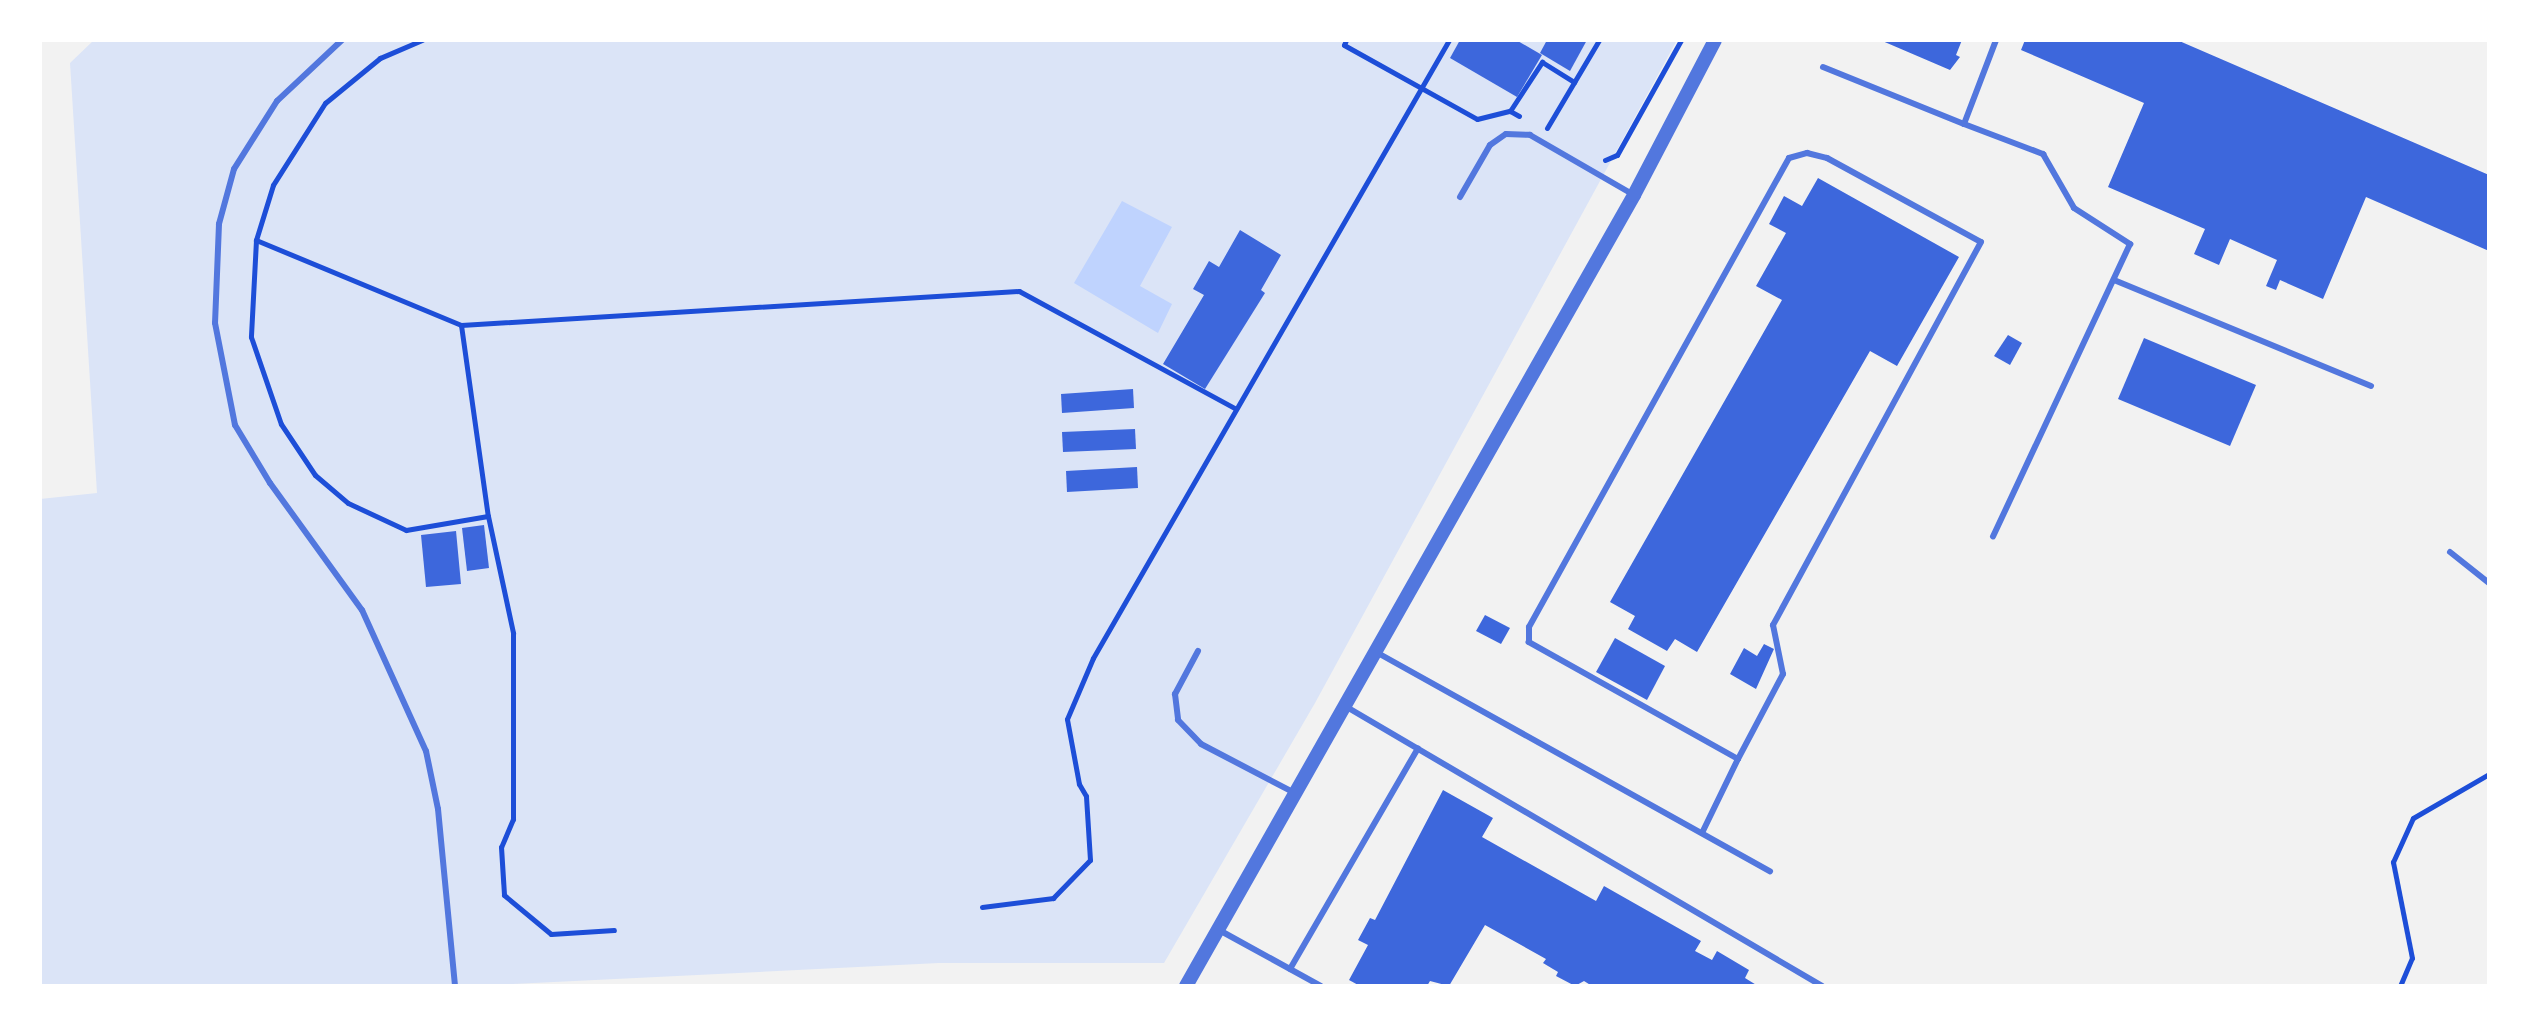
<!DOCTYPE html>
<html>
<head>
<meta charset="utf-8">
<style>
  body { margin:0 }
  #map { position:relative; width:2529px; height:1026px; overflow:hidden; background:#f2f2f2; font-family:"Roboto Condensed",sans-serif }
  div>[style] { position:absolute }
  .green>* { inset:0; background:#dbe4f7 }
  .water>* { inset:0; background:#bfd3fe }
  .building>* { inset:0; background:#3d67dc }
  .path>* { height:5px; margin:-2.5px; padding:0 2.5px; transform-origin:2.5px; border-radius:2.5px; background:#1d4ed8 }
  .service>* { height:6px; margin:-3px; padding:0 3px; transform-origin:3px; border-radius:3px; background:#5277de }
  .tertiary>* { height:14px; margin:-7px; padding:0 7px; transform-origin:7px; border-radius:7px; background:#5277de }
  span { translate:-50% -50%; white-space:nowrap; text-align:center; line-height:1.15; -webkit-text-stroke:6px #fff; paint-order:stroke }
  .frame { position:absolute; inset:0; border:42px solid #fff; pointer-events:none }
</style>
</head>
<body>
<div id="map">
  <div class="green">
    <i style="clip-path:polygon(94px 40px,1677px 40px,1315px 703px,1164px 963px,939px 963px,475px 986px,40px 986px,40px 499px,97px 493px,70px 63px)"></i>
  </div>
  <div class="water">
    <i style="clip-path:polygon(1122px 201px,1172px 227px,1140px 286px,1172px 304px,1158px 333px,1074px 283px)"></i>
  </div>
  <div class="building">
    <i style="clip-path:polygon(1460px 40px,1516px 40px,1542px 55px,1517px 97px,1450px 58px)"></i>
    <i style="clip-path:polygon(1547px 40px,1587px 40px,1570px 71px,1540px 53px)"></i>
    <i style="clip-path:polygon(1880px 40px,1962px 40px,1956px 55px,1960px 57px,1950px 70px)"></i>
    <i style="clip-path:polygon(2025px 40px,2177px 40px,2489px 175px,2489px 251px,2366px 197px,2323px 299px,2280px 280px,2276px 290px,2266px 286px,2277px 260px,2230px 239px,2219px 265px,2194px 254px,2205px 229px,2108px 187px,2144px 103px,2021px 50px)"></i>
    <i style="clip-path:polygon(1818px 178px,1959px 257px,1897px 366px,1870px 351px,1697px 652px,1675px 639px,1667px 651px,1628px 629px,1635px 616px,1610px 602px,1782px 300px,1756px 286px,1786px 233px,1769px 224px,1784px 196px,1802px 206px)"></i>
    <i style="clip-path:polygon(1240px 230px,1281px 255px,1261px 290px,1265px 293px,1205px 389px,1163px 364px,1204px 295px,1193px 289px,1209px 261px,1219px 267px)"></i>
    <i style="clip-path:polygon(2008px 335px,2022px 343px,2010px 365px,1994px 356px)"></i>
    <i style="clip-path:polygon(2144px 338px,2256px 385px,2230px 446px,2118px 399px)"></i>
    <i style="clip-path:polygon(1133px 389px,1134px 408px,1062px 413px,1061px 394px)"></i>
    <i style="clip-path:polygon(1135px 429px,1136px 449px,1063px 452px,1062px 432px)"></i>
    <i style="clip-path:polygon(1137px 467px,1138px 488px,1067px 492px,1066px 471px)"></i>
    <i style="clip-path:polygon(484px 525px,489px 568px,467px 571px,462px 528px)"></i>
    <i style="clip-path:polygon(456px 531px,461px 584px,426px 587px,421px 535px)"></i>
    <i style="clip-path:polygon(1485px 615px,1510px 628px,1501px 644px,1476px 631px)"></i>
    <i style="clip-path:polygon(1615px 638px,1665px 666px,1647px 700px,1596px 672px)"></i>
    <i style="clip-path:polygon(1764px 644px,1774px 649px,1756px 689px,1730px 674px,1744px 648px,1757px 656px)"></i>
    <i style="clip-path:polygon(1443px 790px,1493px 818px,1482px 837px,1596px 901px,1604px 886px,1701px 941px,1695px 951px,1712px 960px,1717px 951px,1749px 970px,1745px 978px,1758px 986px,1592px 986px,1584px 981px,1575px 986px,1556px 976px,1558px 972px,1543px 963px,1546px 959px,1485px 925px,1449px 986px,1430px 981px,1427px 986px,1360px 986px,1349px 980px,1368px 945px,1358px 940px,1370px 918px,1375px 920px)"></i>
  </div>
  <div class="path">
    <i style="left:422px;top:40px;width:46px;rotate:156.8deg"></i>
    <i style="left:380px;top:58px;width:71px;rotate:140.7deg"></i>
    <i style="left:325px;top:103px;width:97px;rotate:122.4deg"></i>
    <i style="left:273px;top:185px;width:58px;rotate:107.2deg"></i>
    <i style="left:256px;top:240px;width:97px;rotate:93deg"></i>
    <i style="left:251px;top:337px;width:92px;rotate:71deg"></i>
    <i style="left:281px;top:424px;width:61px;rotate:56.3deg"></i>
    <i style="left:315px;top:475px;width:43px;rotate:40.3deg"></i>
    <i style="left:348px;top:503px;width:64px;rotate:25deg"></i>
    <i style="left:406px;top:530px;width:83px;rotate:-9.7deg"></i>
    <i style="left:1346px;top:40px;width:5px;rotate:112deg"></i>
    <i style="left:1344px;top:45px;width:152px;rotate:29.1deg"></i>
    <i style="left:1477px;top:119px;width:34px;rotate:-14deg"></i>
    <i style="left:1519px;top:116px;width:10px;rotate:-151deg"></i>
    <i style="left:1510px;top:111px;width:59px;rotate:-56.9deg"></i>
    <i style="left:1542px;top:62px;width:38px;rotate:32deg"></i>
    <i style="left:1547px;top:128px;width:102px;rotate:-59.4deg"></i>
    <i style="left:1605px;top:160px;width:13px;rotate:-23deg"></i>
    <i style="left:1617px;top:155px;width:132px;rotate:-60.9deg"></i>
    <i style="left:256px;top:240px;width:222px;rotate:22.5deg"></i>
    <i style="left:461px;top:325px;width:559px;rotate:-3.49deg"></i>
    <i style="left:1019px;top:291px;width:247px;rotate:28.5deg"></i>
    <i style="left:461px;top:325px;width:193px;rotate:82deg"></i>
    <i style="left:488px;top:516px;width:120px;rotate:77.9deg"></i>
    <i style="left:513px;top:633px;width:186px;rotate:90deg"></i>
    <i style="left:513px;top:819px;width:30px;rotate:113deg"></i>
    <i style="left:501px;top:847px;width:48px;rotate:86.4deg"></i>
    <i style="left:504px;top:895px;width:61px;rotate:39.7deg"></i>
    <i style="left:551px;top:934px;width:63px;rotate:-3.6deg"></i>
    <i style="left:2489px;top:736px;width:3px;rotate:90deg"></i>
    <i style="left:982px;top:907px;width:72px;rotate:-7.2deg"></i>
    <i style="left:1053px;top:898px;width:53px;rotate:-45.8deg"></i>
    <i style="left:1090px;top:860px;width:64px;rotate:-93.6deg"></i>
    <i style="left:1086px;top:796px;width:14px;rotate:-120deg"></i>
    <i style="left:1079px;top:784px;width:66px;rotate:-100.5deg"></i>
    <i style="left:1067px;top:719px;width:66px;rotate:-66.9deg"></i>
    <i style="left:1093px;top:658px;width:713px;rotate:-60.06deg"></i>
    <i style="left:2400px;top:986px;width:30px;rotate:-67deg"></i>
    <i style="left:2412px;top:958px;width:98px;rotate:-101.2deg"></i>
    <i style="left:2393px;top:862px;width:48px;rotate:-65.6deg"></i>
    <i style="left:2413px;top:818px;width:88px;rotate:-30.1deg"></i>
  </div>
  <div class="service">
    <i style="left:342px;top:40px;width:89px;rotate:136.8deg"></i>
    <i style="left:277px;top:101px;width:80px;rotate:122.3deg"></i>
    <i style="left:234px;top:169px;width:57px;rotate:105.3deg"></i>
    <i style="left:219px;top:224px;width:99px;rotate:92.3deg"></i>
    <i style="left:215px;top:323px;width:104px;rotate:78.9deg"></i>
    <i style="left:235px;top:425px;width:68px;rotate:58.9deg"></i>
    <i style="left:270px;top:483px;width:157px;rotate:54.1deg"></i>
    <i style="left:362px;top:610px;width:155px;rotate:65.6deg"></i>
    <i style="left:426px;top:751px;width:59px;rotate:78.3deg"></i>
    <i style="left:438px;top:809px;width:178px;rotate:84.5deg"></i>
    <i style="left:1823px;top:67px;width:152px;rotate:22deg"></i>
    <i style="left:1964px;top:124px;width:90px;rotate:-69.1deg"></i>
    <i style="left:1964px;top:124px;width:85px;rotate:20.8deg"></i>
    <i style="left:2043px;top:154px;width:62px;rotate:60.1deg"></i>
    <i style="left:2074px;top:208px;width:67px;rotate:32.7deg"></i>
    <i style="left:2130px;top:244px;width:323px;rotate:115.1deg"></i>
    <i style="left:1460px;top:197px;width:60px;rotate:-60deg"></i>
    <i style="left:1490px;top:145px;width:19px;rotate:-35deg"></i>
    <i style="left:1506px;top:134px;width:24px;rotate:2deg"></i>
    <i style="left:1530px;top:135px;width:120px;rotate:30deg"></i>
    <i style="left:2114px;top:280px;width:278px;rotate:22.4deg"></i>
    <i style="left:2450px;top:552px;width:50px;rotate:38.5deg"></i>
    <i style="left:1198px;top:651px;width:49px;rotate:118.1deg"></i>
    <i style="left:1175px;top:694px;width:26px;rotate:83deg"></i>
    <i style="left:1178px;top:720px;width:33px;rotate:46deg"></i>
    <i style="left:1201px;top:744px;width:104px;rotate:27.6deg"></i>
    <i style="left:1376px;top:652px;width:451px;rotate:29.1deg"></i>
    <i style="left:1345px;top:706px;width:553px;rotate:30.41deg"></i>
    <i style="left:1702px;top:833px;width:82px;rotate:-64.1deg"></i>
    <i style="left:1738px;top:759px;width:240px;rotate:-150.8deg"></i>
    <i style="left:1529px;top:642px;width:15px;rotate:-90deg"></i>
    <i style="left:1529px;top:627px;width:536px;rotate:-61deg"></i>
    <i style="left:1789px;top:158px;width:19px;rotate:-16deg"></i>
    <i style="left:1807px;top:153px;width:21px;rotate:14deg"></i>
    <i style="left:1827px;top:158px;width:175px;rotate:28.6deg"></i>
    <i style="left:1981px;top:242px;width:436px;rotate:118.5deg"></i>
    <i style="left:1773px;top:625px;width:50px;rotate:78.5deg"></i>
    <i style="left:1783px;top:674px;width:96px;rotate:117.9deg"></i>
    <i style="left:1219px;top:930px;width:116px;rotate:28.8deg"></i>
    <i style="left:1290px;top:969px;width:255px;rotate:-59.9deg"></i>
  </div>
  <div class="tertiary">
    <i style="left:1186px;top:986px;width:909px;rotate:-60.47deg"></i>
    <i style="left:1634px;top:195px;width:175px;rotate:-62.4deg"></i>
  </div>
  <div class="frame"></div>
</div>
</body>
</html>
